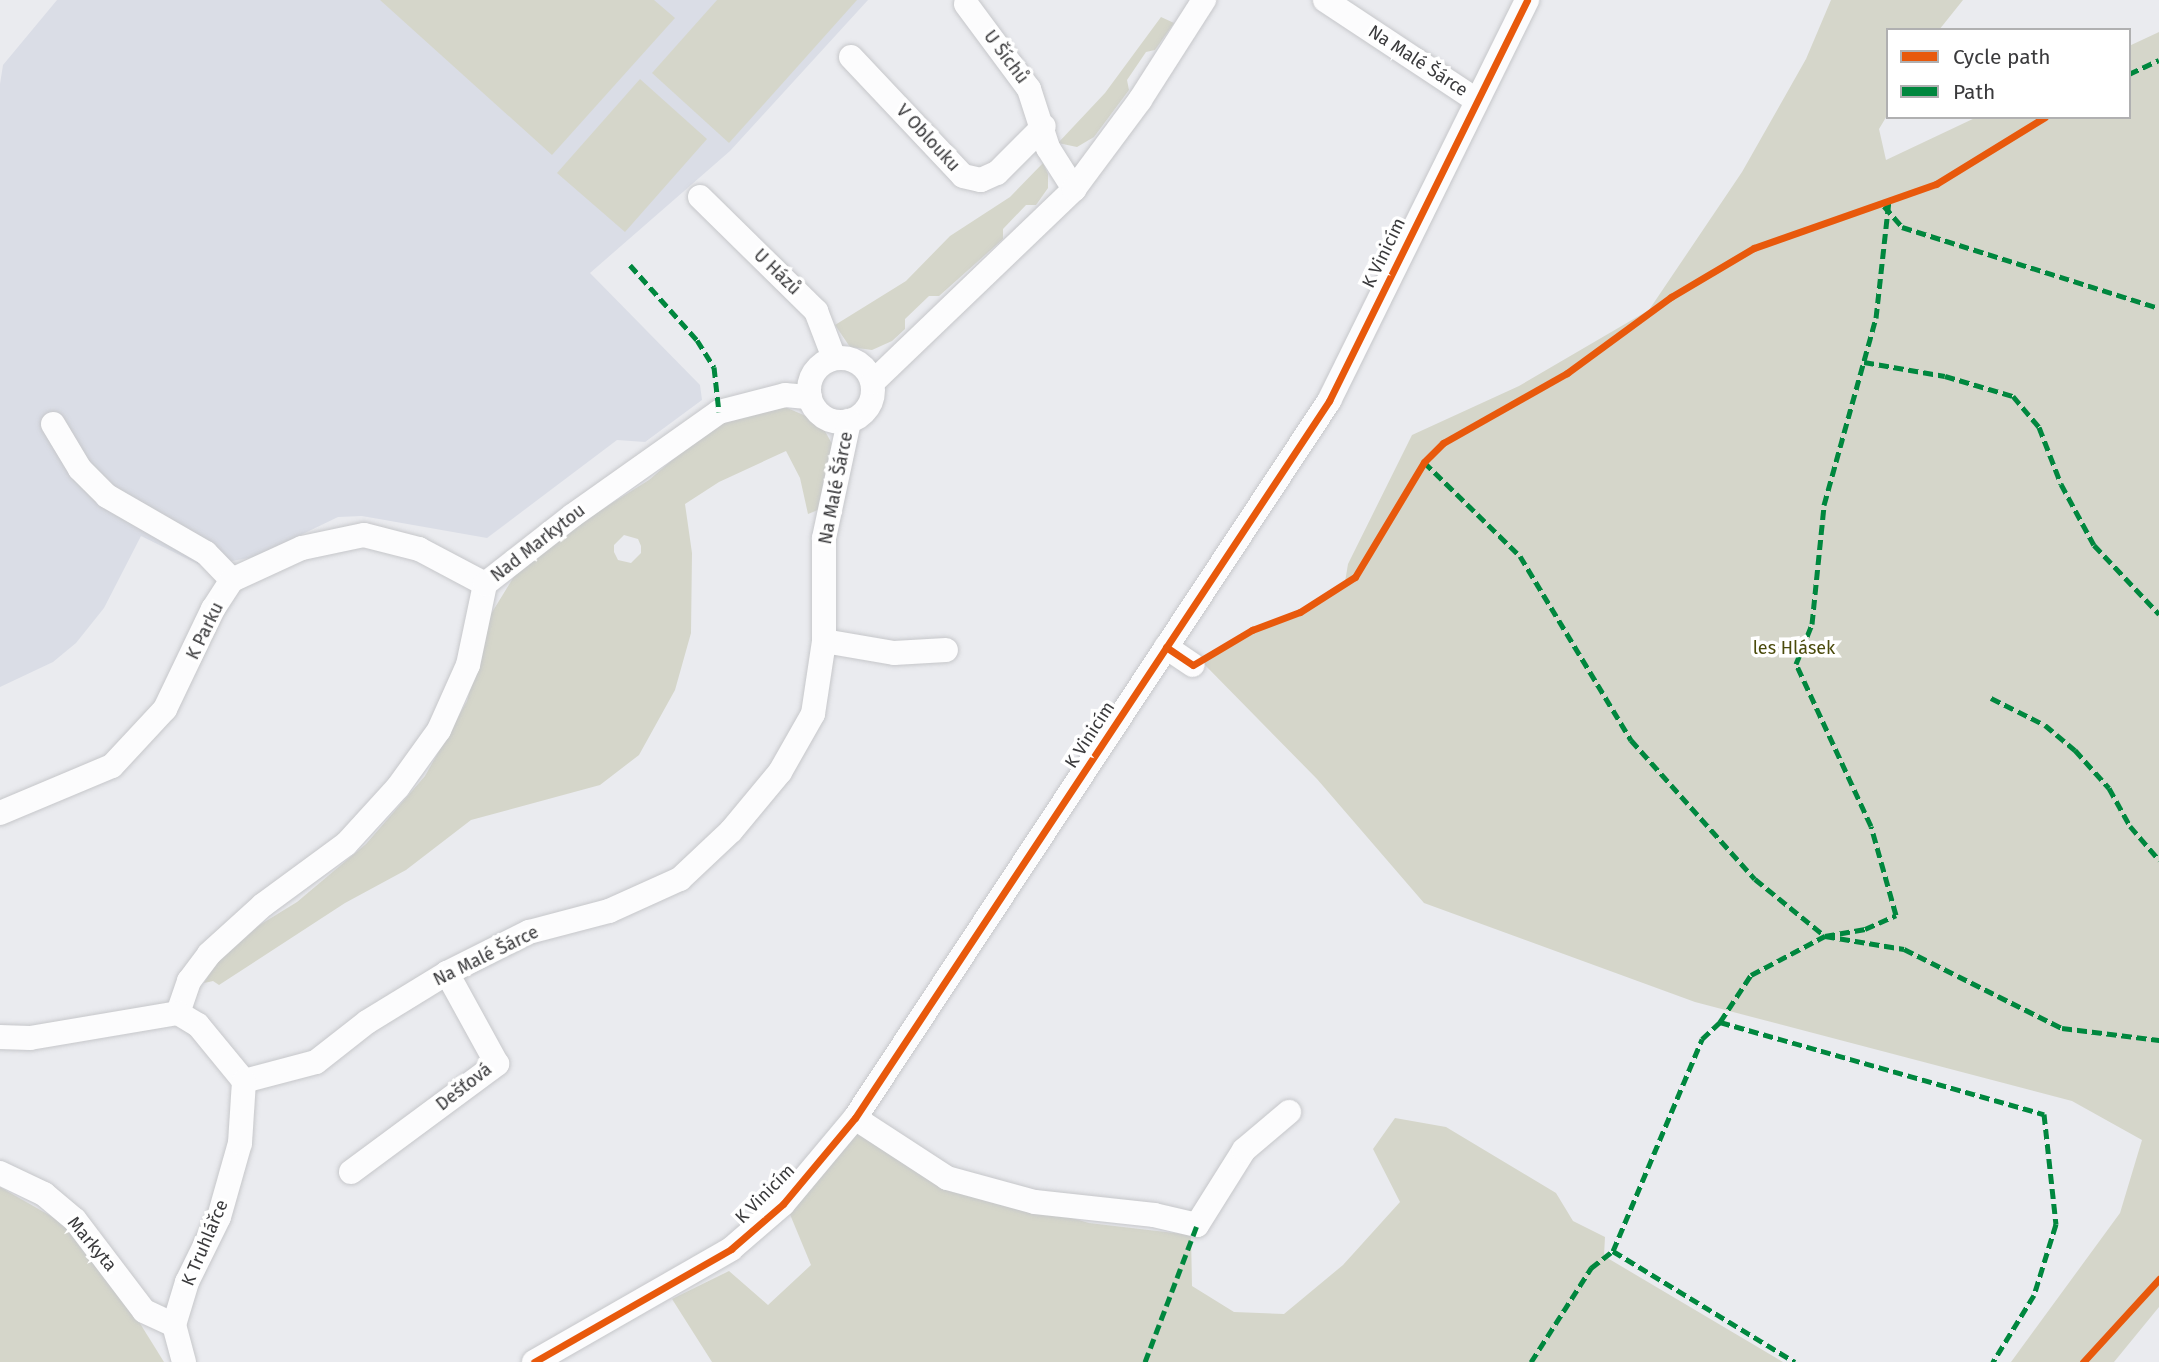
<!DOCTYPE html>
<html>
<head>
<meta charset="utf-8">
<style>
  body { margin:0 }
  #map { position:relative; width:2159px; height:1362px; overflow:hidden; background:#eaebef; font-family:"Fira Sans",sans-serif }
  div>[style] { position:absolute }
  .built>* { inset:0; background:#dadde6 }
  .green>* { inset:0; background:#d5d6ca }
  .roads { filter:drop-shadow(0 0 2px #c6c7ca) drop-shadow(0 0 2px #c6c7ca) }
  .minor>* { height:24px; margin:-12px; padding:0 12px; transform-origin:12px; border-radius:12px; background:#fcfcfd }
  .minor>.ring { margin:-12px; padding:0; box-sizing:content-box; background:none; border:24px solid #fcfcfd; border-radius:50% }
  .quiet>* { height:5px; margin-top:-2.5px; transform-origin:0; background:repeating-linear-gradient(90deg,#00873e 0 10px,transparent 0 15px) }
  .cycleway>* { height:7px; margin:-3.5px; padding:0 3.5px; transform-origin:3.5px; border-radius:3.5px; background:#e8590c }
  span { translate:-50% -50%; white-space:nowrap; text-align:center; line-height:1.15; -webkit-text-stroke:7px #fff; paint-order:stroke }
  .street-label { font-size:18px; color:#3a3a3c }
  .park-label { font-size:18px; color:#4b4b0c }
  .legend { position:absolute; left:1886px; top:28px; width:245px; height:91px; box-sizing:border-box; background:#fff; border:2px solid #b0b0b1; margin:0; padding:9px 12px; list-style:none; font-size:21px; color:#3a3a3c }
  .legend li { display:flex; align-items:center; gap:14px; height:35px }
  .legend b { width:35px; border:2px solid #b0b0b1 }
</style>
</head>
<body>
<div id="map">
  <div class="built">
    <i style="clip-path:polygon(57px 0,868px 0,730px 151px,590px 273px,700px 385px,702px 400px,645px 442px,617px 440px,487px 538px,362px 516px,338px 517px,255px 557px,232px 561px,207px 549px,200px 565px,141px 536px,104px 608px,76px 643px,53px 662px,0 687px,0 84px,3px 65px)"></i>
  </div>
  <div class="green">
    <i style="clip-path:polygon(380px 0,654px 0,675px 18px,552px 155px)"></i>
    <i style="clip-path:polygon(717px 0,857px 0,729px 143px,652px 73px)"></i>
    <i style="clip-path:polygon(1831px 0,1963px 0,1939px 30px,1888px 30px,1888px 114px,1879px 129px,1886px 160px,1977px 117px,2129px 117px,2129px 46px,2159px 32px,2159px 1307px,2114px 1362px,2011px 1362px,2120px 1213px,2142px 1140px,2072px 1101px,1695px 1002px,1424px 903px,1317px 779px,1203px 663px,1252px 630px,1308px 610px,1345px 582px,1348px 564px,1412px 435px,1519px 386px,1649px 310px,1742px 172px,1806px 59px)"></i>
    <i style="clip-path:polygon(1161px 17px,1174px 23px,1155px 50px,1146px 52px,1127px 80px,1129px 90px,1094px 137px,1077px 147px,1058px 143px,1105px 93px)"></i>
    <i style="clip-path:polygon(640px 79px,707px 139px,625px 232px,557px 173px)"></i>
    <i style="clip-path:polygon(1043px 163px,1048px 174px,1048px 188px,1036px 205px,1026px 205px,1003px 229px,1003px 239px,939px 296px,929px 296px,905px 319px,905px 329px,892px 341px,872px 350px,850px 347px,835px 325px,906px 281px,950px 236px,1010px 197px)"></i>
    <i style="clip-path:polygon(evenodd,785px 407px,820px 422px,832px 444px,818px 510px,808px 514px,800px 478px,786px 451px,719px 482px,685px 504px,692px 553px,691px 633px,675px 690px,639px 755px,600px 785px,471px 820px,406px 870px,345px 903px,219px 985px,213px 981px,204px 983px,214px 966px,258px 926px,297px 902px,366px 844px,425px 776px,467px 701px,491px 614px,518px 570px,548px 543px,649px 480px,700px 436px,735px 417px,785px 407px,624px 535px,638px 539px,641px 546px,641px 553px,631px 563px,618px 560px,614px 552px,614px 545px,624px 535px)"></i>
    <i style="clip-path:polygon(1395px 1118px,1446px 1127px,1556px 1193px,1573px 1221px,1605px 1237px,1604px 1256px,1783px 1362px,712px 1362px,672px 1299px,729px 1271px,768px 1305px,811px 1265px,789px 1212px,857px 1129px,1038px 1208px,1089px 1223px,1191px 1235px,1192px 1286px,1234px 1312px,1284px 1314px,1343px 1265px,1400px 1202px,1373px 1149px)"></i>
    <i style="clip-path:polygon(0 1187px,70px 1227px,113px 1280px,164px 1362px,0 1362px)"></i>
  </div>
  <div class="roads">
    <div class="minor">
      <i style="left:1325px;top:0;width:181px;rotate:33.5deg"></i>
      <i style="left:966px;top:4px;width:106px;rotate:53.5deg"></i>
      <i style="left:1029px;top:89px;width:62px;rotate:72.1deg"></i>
      <i style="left:1048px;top:148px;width:49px;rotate:57.6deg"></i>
      <i style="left:851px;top:57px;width:163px;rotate:46.7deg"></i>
      <i style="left:963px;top:176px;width:18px;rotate:13deg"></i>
      <i style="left:981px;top:180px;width:17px;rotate:-24deg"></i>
      <i style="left:997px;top:173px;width:66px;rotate:-45deg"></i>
      <i style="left:700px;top:197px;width:163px;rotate:44.5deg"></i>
      <i style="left:816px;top:311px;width:50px;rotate:69deg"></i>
      <i class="ring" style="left:809px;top:358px;width:40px;height:40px"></i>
      <i style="left:873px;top:382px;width:279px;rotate:-43.8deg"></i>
      <i style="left:1074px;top:189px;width:111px;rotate:-53.4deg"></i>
      <i style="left:1140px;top:100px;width:119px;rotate:-57.4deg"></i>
      <i style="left:53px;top:424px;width:52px;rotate:59deg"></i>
      <i style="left:80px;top:469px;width:38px;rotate:45deg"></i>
      <i style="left:107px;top:496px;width:114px;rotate:29.9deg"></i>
      <i style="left:206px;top:553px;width:37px;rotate:46deg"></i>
      <i style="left:824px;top:641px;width:71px;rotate:9.7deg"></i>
      <i style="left:894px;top:653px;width:52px;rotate:-3.3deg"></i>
      <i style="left:1166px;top:647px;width:32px;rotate:34deg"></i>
      <i style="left:0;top:813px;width:121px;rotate:-22.8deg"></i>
      <i style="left:112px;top:766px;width:78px;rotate:-47.1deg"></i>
      <i style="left:165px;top:709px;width:111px;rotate:-64.4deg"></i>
      <i style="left:213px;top:609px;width:35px;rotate:-57deg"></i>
      <i style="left:232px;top:580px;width:77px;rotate:-24.6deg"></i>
      <i style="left:302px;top:548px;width:63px;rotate:-11.8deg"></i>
      <i style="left:364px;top:535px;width:57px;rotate:14.3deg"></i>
      <i style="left:419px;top:549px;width:75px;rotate:27.9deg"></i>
      <i style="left:178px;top:1013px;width:34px;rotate:-71deg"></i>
      <i style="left:189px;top:981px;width:34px;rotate:-53deg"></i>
      <i style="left:209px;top:954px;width:73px;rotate:-42.2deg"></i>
      <i style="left:263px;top:905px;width:103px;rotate:-36.3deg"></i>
      <i style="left:346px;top:844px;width:77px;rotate:-47.6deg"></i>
      <i style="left:398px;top:787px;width:70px;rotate:-54.3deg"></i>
      <i style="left:439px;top:730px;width:71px;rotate:-66deg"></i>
      <i style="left:468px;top:665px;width:83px;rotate:-78.1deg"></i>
      <i style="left:485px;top:584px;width:110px;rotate:-38deg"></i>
      <i style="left:572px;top:516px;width:180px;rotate:-35.3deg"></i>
      <i style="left:719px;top:412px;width:68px;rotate:-14.4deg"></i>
      <i style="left:785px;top:395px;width:25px;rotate:5deg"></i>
      <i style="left:0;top:1037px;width:30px;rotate:2deg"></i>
      <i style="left:30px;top:1038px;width:150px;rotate:-9.6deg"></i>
      <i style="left:178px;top:1013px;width:23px;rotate:31deg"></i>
      <i style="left:198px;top:1025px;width:72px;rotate:50.6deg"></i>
      <i style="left:244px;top:1081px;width:74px;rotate:-14.8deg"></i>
      <i style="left:316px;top:1062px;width:65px;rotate:-38.1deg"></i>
      <i style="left:367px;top:1022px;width:94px;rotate:-31.5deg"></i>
      <i style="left:447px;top:973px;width:92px;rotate:-26.6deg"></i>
      <i style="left:529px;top:932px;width:83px;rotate:-14.7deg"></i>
      <i style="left:609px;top:911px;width:78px;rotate:-24.3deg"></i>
      <i style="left:680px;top:879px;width:70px;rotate:-43.3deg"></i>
      <i style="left:731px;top:831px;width:77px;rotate:-50.3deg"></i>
      <i style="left:780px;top:772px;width:67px;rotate:-60.4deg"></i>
      <i style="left:813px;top:714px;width:74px;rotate:-81.4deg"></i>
      <i style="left:824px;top:641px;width:103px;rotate:-90deg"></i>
      <i style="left:824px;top:538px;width:120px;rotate:-77.9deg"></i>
      <i style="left:855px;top:1118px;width:110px;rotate:33.1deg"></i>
      <i style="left:947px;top:1178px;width:91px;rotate:15.3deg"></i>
      <i style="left:1035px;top:1202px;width:120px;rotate:6.2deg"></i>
      <i style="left:1154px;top:1215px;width:44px;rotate:13.1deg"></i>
      <i style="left:1197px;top:1225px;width:89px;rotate:-57.9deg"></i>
      <i style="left:1244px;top:1150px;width:59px;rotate:-40.2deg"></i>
      <i style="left:351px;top:1172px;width:182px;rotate:-36.5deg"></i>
      <i style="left:497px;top:1064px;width:104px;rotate:-118.8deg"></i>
      <i style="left:0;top:1173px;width:49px;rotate:25.5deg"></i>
      <i style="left:44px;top:1194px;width:40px;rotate:40deg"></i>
      <i style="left:75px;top:1220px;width:114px;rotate:52.8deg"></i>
      <i style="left:144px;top:1311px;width:33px;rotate:25deg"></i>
      <i style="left:184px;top:1362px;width:38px;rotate:-105deg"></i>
      <i style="left:174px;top:1325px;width:45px;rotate:-73.2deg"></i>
      <i style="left:187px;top:1282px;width:72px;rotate:-63.8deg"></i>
      <i style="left:219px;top:1217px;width:77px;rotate:-74.2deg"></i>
      <i style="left:240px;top:1143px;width:62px;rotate:-86.3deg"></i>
      <i style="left:534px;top:1362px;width:227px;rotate:-29.8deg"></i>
      <i style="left:731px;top:1249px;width:69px;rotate:-40.9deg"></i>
      <i style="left:783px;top:1204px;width:112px;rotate:-50.1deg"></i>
      <i style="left:855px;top:1118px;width:860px;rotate:-56.53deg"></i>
      <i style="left:1329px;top:401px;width:447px;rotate:-63.7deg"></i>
    </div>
  </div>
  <div class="quiet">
    <i style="left:2129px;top:74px;width:33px;rotate:-25deg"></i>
    <i style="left:1884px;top:206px;width:28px;rotate:49deg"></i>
    <i style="left:1902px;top:227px;width:269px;rotate:17.5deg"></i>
    <i style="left:630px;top:265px;width:101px;rotate:48.2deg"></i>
    <i style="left:697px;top:340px;width:32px;rotate:58deg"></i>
    <i style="left:714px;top:367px;width:45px;rotate:83.7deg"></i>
    <i style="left:1864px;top:362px;width:82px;rotate:9.8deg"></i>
    <i style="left:1945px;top:376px;width:71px;rotate:16.4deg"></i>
    <i style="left:2013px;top:396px;width:40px;rotate:50deg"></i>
    <i style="left:2039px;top:427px;width:61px;rotate:68.9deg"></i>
    <i style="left:2061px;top:484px;width:69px;rotate:61.6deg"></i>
    <i style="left:2094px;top:545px;width:95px;rotate:46.7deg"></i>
    <i style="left:1424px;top:462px;width:134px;rotate:44.4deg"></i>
    <i style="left:1520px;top:556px;width:215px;rotate:58.9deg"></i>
    <i style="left:1631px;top:740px;width:186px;rotate:48.3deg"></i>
    <i style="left:1755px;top:879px;width:90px;rotate:39.2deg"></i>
    <i style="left:1825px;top:936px;width:80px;rotate:9.3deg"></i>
    <i style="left:1904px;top:949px;width:177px;rotate:26.6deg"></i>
    <i style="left:2062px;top:1028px;width:98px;rotate:7.1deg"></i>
    <i style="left:1991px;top:698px;width:60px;rotate:26.6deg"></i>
    <i style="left:2045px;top:725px;width:39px;rotate:40deg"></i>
    <i style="left:2075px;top:750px;width:51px;rotate:48.2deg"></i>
    <i style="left:2109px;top:788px;width:43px;rotate:61.1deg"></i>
    <i style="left:2130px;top:826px;width:45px;rotate:49.5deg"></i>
    <i style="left:1720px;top:1022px;width:337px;rotate:15.9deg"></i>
    <i style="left:2044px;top:1114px;width:111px;rotate:83.8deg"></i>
    <i style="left:2056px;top:1224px;width:74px;rotate:107.2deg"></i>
    <i style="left:2034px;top:1295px;width:79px;rotate:121.5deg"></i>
    <i style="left:1613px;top:1251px;width:230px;rotate:-67.2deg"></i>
    <i style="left:1702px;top:1039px;width:25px;rotate:-43deg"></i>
    <i style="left:1720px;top:1022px;width:56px;rotate:-56.6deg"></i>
    <i style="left:1751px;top:975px;width:84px;rotate:-27.8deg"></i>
    <i style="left:1825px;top:936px;width:41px;rotate:-9.9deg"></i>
    <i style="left:1865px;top:929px;width:34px;rotate:-24deg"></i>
    <i style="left:1896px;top:915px;width:92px;rotate:-105.7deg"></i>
    <i style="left:1871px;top:826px;width:179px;rotate:-114.8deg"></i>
    <i style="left:1796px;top:664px;width:43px;rotate:-68.2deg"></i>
    <i style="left:1812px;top:624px;width:120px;rotate:-84.2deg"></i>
    <i style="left:1824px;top:505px;width:194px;rotate:-74.5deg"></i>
    <i style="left:1876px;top:318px;width:118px;rotate:-83.7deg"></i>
    <i style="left:1145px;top:1362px;width:147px;rotate:-69.2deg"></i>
    <i style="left:1531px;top:1362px;width:112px;rotate:-57.4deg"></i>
    <i style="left:1591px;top:1268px;width:28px;rotate:-38deg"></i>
    <i style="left:1613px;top:1251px;width:213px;rotate:31.4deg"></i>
  </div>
  <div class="cycleway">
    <i style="left:1166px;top:647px;width:32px;rotate:34deg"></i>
    <i style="left:1193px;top:665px;width:69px;rotate:-30.7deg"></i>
    <i style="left:1252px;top:630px;width:51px;rotate:-20.6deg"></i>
    <i style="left:1300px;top:612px;width:65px;rotate:-32.5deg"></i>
    <i style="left:1355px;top:577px;width:134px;rotate:-59deg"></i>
    <i style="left:1424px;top:462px;width:27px;rotate:-45deg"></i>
    <i style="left:1443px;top:443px;width:142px;rotate:-29.4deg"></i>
    <i style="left:1567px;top:373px;width:129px;rotate:-36.2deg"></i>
    <i style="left:1671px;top:297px;width:96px;rotate:-30.6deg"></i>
    <i style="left:1754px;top:248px;width:193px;rotate:-19.4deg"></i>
    <i style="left:1936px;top:184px;width:128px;rotate:-31.6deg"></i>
    <i style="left:534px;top:1362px;width:227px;rotate:-29.8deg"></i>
    <i style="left:731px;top:1249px;width:69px;rotate:-40.9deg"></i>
    <i style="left:783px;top:1204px;width:112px;rotate:-50.1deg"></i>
    <i style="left:855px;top:1118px;width:860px;rotate:-56.53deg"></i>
    <i style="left:1329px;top:401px;width:447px;rotate:-63.7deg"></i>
    <i style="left:2083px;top:1362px;width:113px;rotate:-47.5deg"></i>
  </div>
  <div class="street-label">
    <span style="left:1006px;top:57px;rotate:53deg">U Šíchů</span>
    <span style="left:1418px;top:61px;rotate:33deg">Na Malé Šárce</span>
    <span style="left:928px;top:138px;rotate:47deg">V Oblouku</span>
    <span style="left:1384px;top:253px;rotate:-64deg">K Vinicím</span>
    <span style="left:777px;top:272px;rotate:44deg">U Házů</span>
    <span style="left:836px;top:488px;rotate:-79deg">Na Malé Šárce</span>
    <span style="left:538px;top:543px;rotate:-38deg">Nad Markytou</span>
    <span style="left:205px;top:631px;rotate:-64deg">K Parku</span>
    <span style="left:1090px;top:735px;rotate:-57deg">K Vinicím</span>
    <span style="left:486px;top:956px;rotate:-26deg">Na Malé Šárce</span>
    <span style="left:464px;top:1087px;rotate:-38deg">Dešťová</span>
    <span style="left:765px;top:1194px;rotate:-45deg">K Vinicím</span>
    <span style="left:205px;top:1243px;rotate:-67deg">K Truhlářce</span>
    <span style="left:92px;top:1244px;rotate:50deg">Markyta</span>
  </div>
  <div class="park-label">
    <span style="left:1794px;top:648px">les Hlásek</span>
  </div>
  <ul class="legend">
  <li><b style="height:9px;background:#e8590c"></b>Cycle path</li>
  <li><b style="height:9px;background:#00873e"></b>Path</li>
  </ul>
</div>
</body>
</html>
